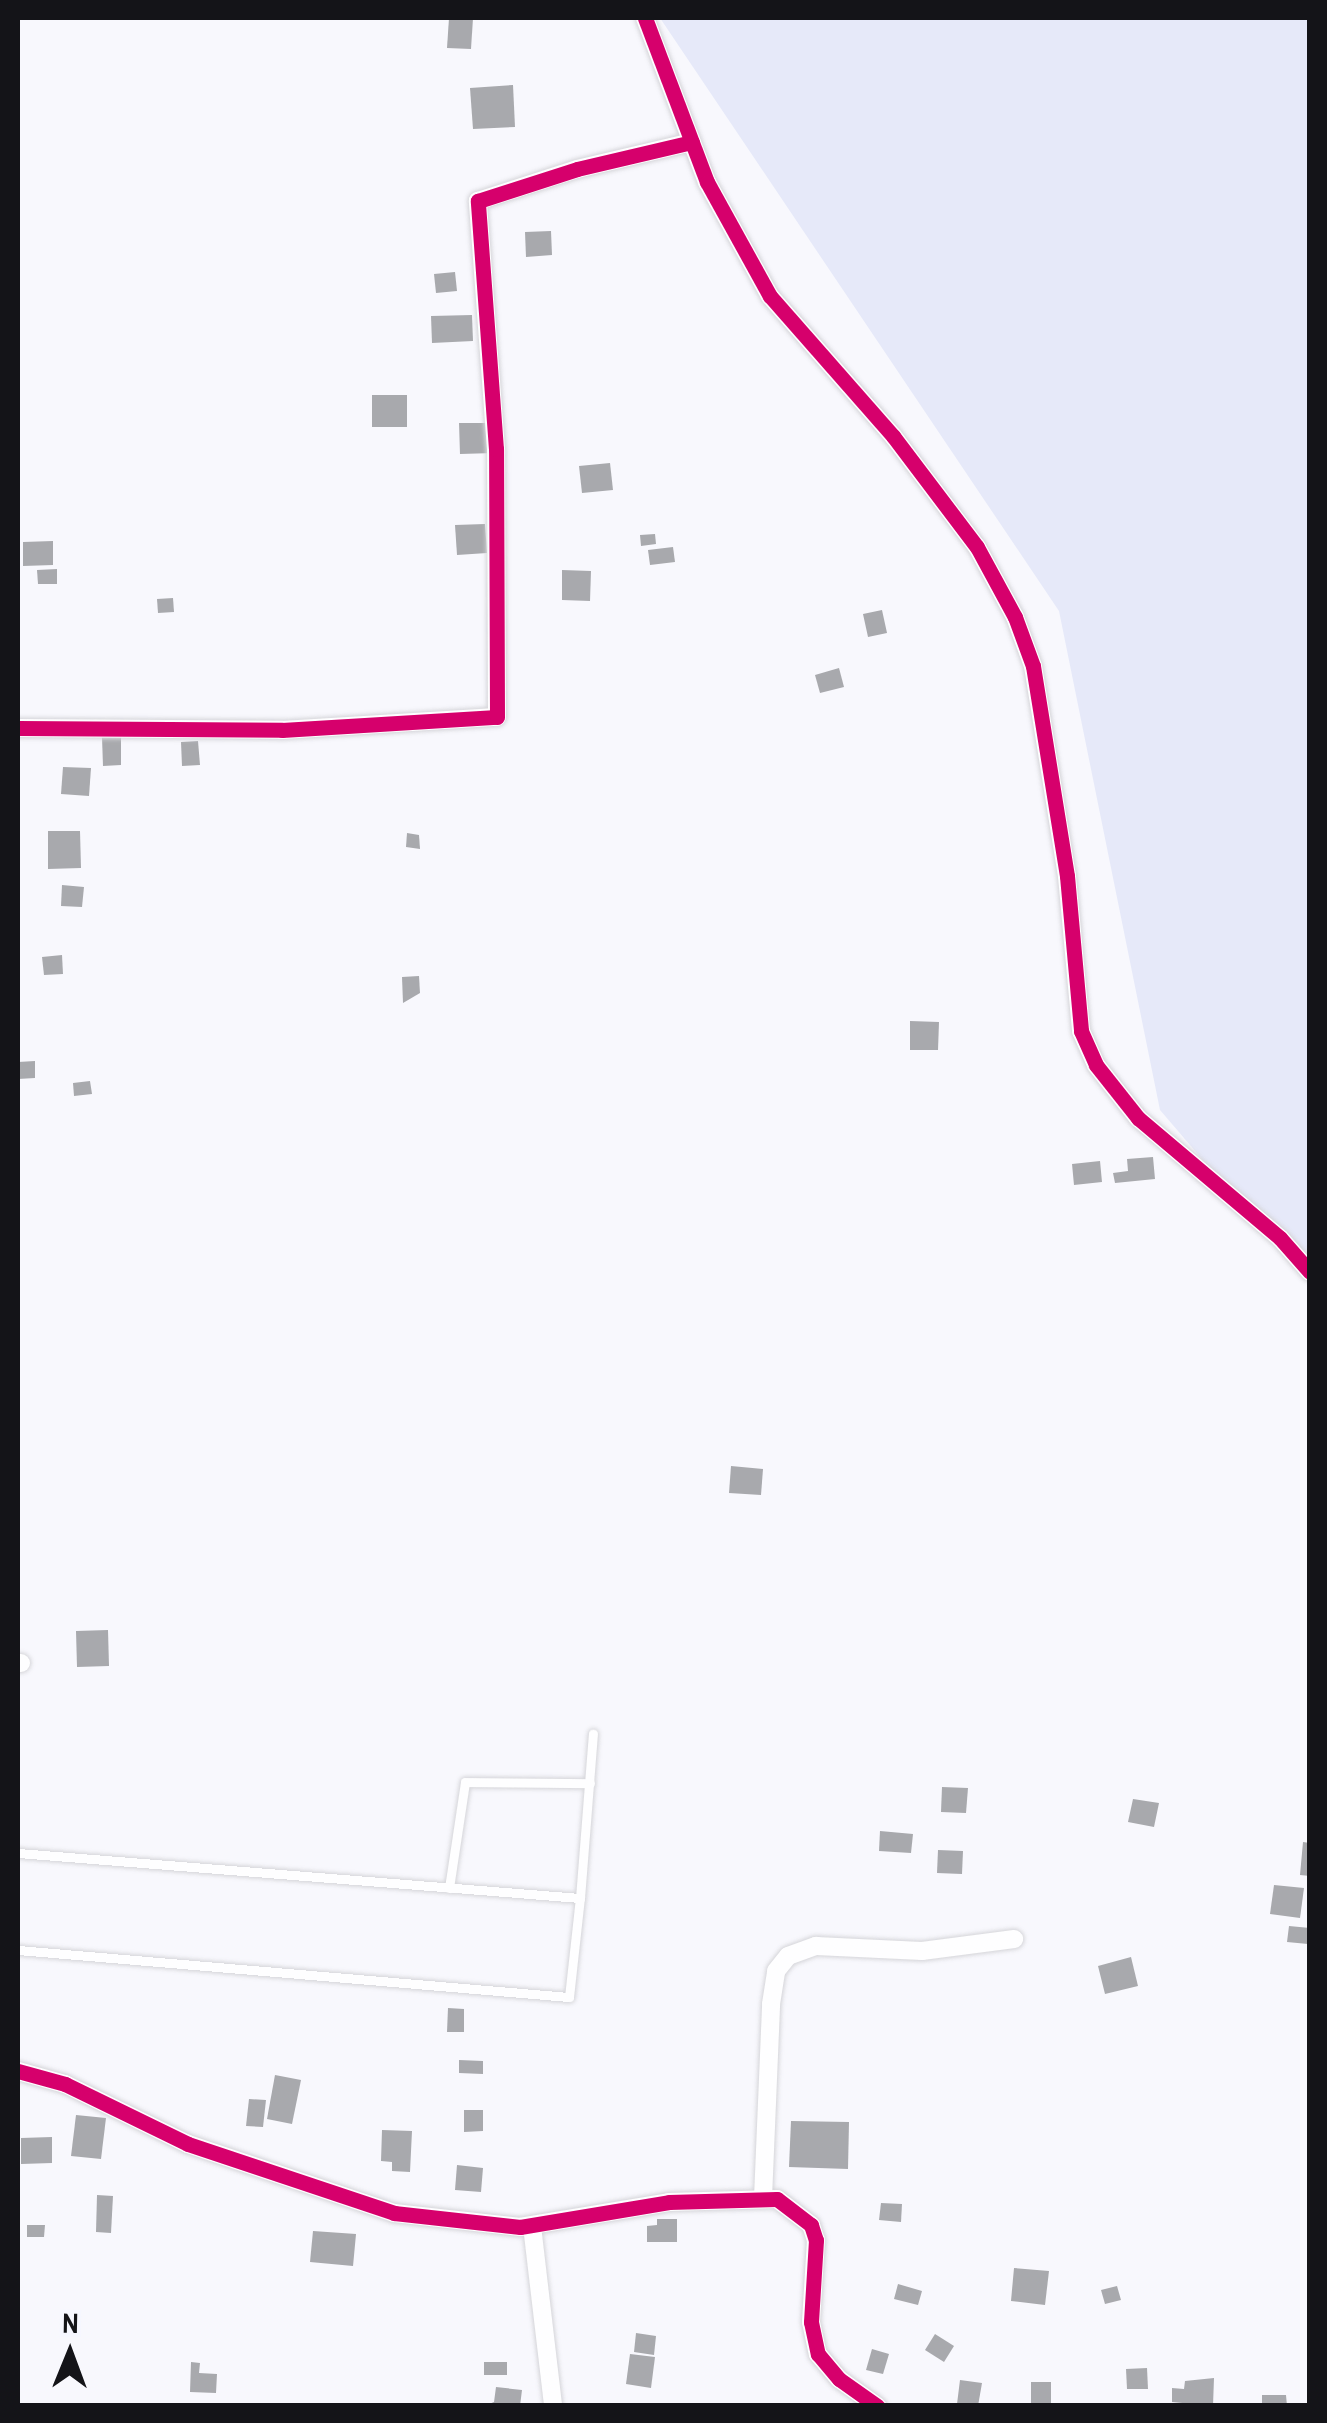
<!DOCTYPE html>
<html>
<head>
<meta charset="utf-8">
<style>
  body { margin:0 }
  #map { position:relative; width:1327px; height:2423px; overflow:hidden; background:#f8f8fd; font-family:"Archivo Narrow",sans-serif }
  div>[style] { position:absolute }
  .green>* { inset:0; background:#e6e9f9 }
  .building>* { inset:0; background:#a8a9ad }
  .roads { filter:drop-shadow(0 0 2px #d5d5d9) drop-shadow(0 0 2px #d5d5d9) }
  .service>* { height:9px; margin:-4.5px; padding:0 4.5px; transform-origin:4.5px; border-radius:4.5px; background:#fefeff }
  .minor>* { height:18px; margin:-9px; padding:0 9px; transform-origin:9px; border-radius:9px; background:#fefeff }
  .cycleway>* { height:15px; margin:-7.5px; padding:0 7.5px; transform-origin:7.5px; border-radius:7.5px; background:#d6006c }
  span { translate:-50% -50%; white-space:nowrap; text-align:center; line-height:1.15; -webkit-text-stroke:8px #f6f7ff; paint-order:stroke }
  .frame { position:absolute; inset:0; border:20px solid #141418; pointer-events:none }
  .north { position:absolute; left:20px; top:2303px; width:100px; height:100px; -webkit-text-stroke:8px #f6f7ff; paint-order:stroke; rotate:1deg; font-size:28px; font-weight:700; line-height:40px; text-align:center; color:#141418 }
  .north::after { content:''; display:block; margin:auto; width:35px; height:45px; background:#141418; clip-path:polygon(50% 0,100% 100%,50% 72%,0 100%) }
</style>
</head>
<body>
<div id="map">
  <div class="green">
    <i style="clip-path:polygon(660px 18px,1309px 18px,1309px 1284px,1160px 1110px,1059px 611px)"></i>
  </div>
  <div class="building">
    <i style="clip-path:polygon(449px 18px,473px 18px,471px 49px,447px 48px)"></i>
    <i style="clip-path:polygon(513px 85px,515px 127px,473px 129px,470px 88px)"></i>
    <i style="clip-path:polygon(551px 231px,552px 255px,526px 257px,525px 232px)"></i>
    <i style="clip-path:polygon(455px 272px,457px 291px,436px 293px,434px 274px)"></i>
    <i style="clip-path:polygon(472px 315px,473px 341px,432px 343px,431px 316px)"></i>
    <i style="clip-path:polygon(372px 395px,407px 395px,407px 427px,372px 427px)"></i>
    <i style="clip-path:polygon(459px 423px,494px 423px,494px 453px,460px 454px)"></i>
    <i style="clip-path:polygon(610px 463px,613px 490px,582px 493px,579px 466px)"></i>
    <i style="clip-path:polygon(485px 524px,487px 553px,457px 555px,455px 525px)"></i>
    <i style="clip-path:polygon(655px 534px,656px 544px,641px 546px,640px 535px)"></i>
    <i style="clip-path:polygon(53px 541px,53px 565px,23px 566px,23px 542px)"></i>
    <i style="clip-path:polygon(673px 547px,675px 562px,650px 565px,648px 550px)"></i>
    <i style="clip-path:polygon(57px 569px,57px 584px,38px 584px,37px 570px)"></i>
    <i style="clip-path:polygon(562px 570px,591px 571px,590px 601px,562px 600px)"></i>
    <i style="clip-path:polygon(173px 598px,174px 612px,158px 613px,157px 599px)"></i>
    <i style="clip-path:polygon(882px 610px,887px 633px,868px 637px,863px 614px)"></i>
    <i style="clip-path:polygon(839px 668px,844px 687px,820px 693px,815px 675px)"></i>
    <i style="clip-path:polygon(102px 737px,121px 737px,121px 765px,103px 766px)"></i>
    <i style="clip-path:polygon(198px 741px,200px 765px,182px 766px,181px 742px)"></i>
    <i style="clip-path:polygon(63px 767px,91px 768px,89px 796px,61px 794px)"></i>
    <i style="clip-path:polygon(48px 831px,80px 831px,81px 868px,48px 869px)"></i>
    <i style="clip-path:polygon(407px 833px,419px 835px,420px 849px,406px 847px)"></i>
    <i style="clip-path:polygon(62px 885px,84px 887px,82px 907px,61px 906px)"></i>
    <i style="clip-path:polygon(62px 955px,63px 974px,44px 975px,42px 957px)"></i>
    <i style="clip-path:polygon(419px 976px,420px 993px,403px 1003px,402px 977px)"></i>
    <i style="clip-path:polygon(910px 1021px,939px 1022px,938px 1050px,910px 1050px)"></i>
    <i style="clip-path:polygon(35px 1061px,35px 1078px,18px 1079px,18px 1062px)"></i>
    <i style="clip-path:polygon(90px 1081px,92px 1094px,74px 1096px,73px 1083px)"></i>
    <i style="clip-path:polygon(1153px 1157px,1155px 1179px,1115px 1183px,1113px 1173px,1128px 1171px,1127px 1159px)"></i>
    <i style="clip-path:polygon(1100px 1161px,1102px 1182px,1074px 1185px,1072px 1164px)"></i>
    <i style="clip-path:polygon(731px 1466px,763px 1469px,761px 1495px,729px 1493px)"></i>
    <i style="clip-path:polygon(108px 1630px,109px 1666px,77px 1667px,76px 1631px)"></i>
    <i style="clip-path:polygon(942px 1787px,968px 1788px,966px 1813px,941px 1812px)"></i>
    <i style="clip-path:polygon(1133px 1799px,1159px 1803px,1154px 1827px,1128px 1822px)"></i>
    <i style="clip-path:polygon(880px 1831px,913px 1834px,911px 1853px,879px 1851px)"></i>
    <i style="clip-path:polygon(1303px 1842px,1310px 1843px,1310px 1876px,1300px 1875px)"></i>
    <i style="clip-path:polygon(938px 1850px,963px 1851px,962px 1874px,937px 1873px)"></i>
    <i style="clip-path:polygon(1274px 1885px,1304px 1888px,1300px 1918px,1270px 1914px)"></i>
    <i style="clip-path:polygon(1289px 1926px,1310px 1928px,1308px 1944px,1287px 1942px)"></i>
    <i style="clip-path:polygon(1131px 1957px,1138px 1986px,1105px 1994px,1098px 1966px)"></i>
    <i style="clip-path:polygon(448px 2008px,464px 2009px,464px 2032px,447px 2032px)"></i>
    <i style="clip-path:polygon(459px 2060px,483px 2061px,483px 2074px,459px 2073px)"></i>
    <i style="clip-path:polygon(275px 2075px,301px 2080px,292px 2124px,267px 2119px)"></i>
    <i style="clip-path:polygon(249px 2099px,266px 2100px,263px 2127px,246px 2126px)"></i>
    <i style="clip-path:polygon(464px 2110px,483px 2110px,483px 2131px,464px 2132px)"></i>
    <i style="clip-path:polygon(76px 2115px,106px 2118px,101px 2159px,71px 2156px)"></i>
    <i style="clip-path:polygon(791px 2121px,849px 2122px,848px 2169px,789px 2167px)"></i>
    <i style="clip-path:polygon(382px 2130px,412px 2131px,410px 2172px,392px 2171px,392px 2162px,381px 2161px)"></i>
    <i style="clip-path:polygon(52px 2137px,52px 2163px,21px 2164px,21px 2138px)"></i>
    <i style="clip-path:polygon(457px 2165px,483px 2168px,481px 2192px,455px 2190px)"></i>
    <i style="clip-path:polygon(97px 2195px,113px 2196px,111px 2233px,96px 2232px)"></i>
    <i style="clip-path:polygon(881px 2203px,902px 2204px,901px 2222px,879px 2220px)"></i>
    <i style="clip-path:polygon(657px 2219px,677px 2219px,677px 2242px,647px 2242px,647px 2226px,657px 2225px)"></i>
    <i style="clip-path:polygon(27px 2225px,45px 2225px,44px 2237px,27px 2237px)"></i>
    <i style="clip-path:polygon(313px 2231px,356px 2234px,353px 2266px,310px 2262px)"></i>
    <i style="clip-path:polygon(1014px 2268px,1049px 2271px,1045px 2305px,1011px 2301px)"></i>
    <i style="clip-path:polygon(898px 2284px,922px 2291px,918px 2305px,894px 2299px)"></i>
    <i style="clip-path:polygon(1117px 2286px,1121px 2300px,1105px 2304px,1101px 2290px)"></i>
    <i style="clip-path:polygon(636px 2333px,656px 2336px,654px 2355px,634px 2352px)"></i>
    <i style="clip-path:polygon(935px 2334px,954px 2346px,944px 2362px,925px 2350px)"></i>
    <i style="clip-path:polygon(872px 2349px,889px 2354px,883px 2374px,866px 2370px)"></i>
    <i style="clip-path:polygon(630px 2354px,655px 2357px,651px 2388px,626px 2384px)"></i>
    <i style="clip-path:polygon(191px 2362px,200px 2363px,199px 2373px,217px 2374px,216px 2393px,190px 2392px)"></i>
    <i style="clip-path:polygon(484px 2362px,507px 2362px,507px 2375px,484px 2375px)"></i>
    <i style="clip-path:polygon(1147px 2368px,1148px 2389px,1127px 2389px,1126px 2369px)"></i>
    <i style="clip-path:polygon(1214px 2378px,1213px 2406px,1172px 2402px,1172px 2388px,1184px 2389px,1185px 2381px)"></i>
    <i style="clip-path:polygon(960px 2380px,982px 2383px,978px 2406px,957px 2404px)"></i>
    <i style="clip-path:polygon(1031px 2382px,1051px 2382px,1051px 2406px,1031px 2406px)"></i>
    <i style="clip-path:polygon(496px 2387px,522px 2390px,520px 2406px,484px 2406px,494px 2402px)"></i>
    <i style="clip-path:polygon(1262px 2395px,1286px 2395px,1287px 2406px,1262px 2406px)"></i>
  </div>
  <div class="roads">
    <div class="service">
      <i style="left:18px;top:1853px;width:564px;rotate:4.58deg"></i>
      <i style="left:580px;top:1898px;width:165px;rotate:-85.5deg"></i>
      <i style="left:449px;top:1888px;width:107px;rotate:-81.4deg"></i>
      <i style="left:465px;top:1782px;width:125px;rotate:0.5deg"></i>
      <i style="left:18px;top:1950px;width:553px;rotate:4.88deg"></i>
      <i style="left:569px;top:1997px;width:100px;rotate:-83.7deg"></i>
    </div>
    <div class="minor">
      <i style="left:645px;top:18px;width:175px;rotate:69.3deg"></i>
      <i style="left:707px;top:182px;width:130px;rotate:61.1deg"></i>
      <i style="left:770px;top:296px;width:186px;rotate:48.7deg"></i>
      <i style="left:893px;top:436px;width:139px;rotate:52.9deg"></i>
      <i style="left:977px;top:547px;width:80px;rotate:61.5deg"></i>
      <i style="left:1015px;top:617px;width:52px;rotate:69.8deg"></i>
      <i style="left:1033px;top:666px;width:213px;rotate:80.8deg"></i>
      <i style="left:1067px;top:876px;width:156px;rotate:84.8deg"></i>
      <i style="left:1081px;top:1031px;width:37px;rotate:66deg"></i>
      <i style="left:1096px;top:1065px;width:68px;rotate:51.6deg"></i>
      <i style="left:1138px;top:1118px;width:186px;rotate:40.2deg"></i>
      <i style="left:1280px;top:1238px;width:45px;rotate:48.6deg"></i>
      <i style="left:18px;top:728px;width:264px;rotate:0.4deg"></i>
      <i style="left:282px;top:730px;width:215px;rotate:-3.5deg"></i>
      <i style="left:497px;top:717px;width:268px;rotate:-90.2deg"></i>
      <i style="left:496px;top:449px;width:249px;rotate:-94.2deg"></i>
      <i style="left:478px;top:201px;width:104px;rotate:-17.9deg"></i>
      <i style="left:577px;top:169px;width:118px;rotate:-13.2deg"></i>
      <i style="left:18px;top:1663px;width:3px"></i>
      <i style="left:18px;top:2071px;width:49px;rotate:15.5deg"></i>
      <i style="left:65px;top:2084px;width:137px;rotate:26deg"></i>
      <i style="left:188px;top:2144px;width:217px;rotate:18.5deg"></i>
      <i style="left:394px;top:2213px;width:127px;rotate:6.3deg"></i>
      <i style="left:520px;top:2227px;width:151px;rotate:-9.5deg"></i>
      <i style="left:669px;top:2202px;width:108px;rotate:-1.6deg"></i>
      <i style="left:777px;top:2199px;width:43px;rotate:37.4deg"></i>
      <i style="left:811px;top:2225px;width:16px;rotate:72deg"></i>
      <i style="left:816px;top:2240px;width:82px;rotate:93.5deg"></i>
      <i style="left:811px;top:2322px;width:33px;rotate:78deg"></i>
      <i style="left:818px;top:2354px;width:33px;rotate:50deg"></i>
      <i style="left:839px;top:2379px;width:47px;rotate:35.4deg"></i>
      <i style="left:763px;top:2198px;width:194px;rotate:-87.6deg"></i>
      <i style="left:771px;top:2004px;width:33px;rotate:-81deg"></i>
      <i style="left:776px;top:1971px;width:19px;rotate:-51deg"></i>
      <i style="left:788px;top:1956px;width:30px;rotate:-20deg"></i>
      <i style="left:816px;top:1946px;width:106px;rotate:2.7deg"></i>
      <i style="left:922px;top:1951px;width:93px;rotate:-7.4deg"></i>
      <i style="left:532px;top:2226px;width:181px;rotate:83.3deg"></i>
    </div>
  </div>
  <div class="cycleway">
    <i style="left:645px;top:18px;width:175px;rotate:69.3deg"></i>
    <i style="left:707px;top:182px;width:130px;rotate:61.1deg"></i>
    <i style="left:770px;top:296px;width:186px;rotate:48.7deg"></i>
    <i style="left:893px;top:436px;width:139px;rotate:52.9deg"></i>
    <i style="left:977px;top:547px;width:80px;rotate:61.5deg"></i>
    <i style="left:1015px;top:617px;width:52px;rotate:69.8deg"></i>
    <i style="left:1033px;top:666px;width:213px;rotate:80.8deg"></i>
    <i style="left:1067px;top:876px;width:156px;rotate:84.8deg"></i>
    <i style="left:1081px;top:1031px;width:37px;rotate:66deg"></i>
    <i style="left:1096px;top:1065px;width:68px;rotate:51.6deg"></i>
    <i style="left:1138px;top:1118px;width:186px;rotate:40.2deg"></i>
    <i style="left:1280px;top:1238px;width:45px;rotate:48.6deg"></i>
    <i style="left:18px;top:728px;width:264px;rotate:0.4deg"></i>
    <i style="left:282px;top:730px;width:215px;rotate:-3.5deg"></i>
    <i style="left:497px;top:717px;width:268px;rotate:-90.2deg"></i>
    <i style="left:496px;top:449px;width:249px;rotate:-94.2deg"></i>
    <i style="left:478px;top:201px;width:104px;rotate:-17.9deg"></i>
    <i style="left:577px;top:169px;width:118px;rotate:-13.2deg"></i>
    <i style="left:18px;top:2071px;width:49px;rotate:15.5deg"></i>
    <i style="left:65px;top:2084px;width:137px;rotate:26deg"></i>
    <i style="left:188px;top:2144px;width:217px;rotate:18.5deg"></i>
    <i style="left:394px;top:2213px;width:127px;rotate:6.3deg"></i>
    <i style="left:520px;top:2227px;width:151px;rotate:-9.5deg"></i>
    <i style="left:669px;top:2202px;width:108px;rotate:-1.6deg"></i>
    <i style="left:777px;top:2199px;width:43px;rotate:37.4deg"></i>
    <i style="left:811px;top:2225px;width:16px;rotate:72deg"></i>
    <i style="left:816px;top:2240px;width:82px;rotate:93.5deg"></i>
    <i style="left:811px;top:2322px;width:33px;rotate:78deg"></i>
    <i style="left:818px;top:2354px;width:33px;rotate:50deg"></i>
    <i style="left:839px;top:2379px;width:47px;rotate:35.4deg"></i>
  </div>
  <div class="frame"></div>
  <div class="north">N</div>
</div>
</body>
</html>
